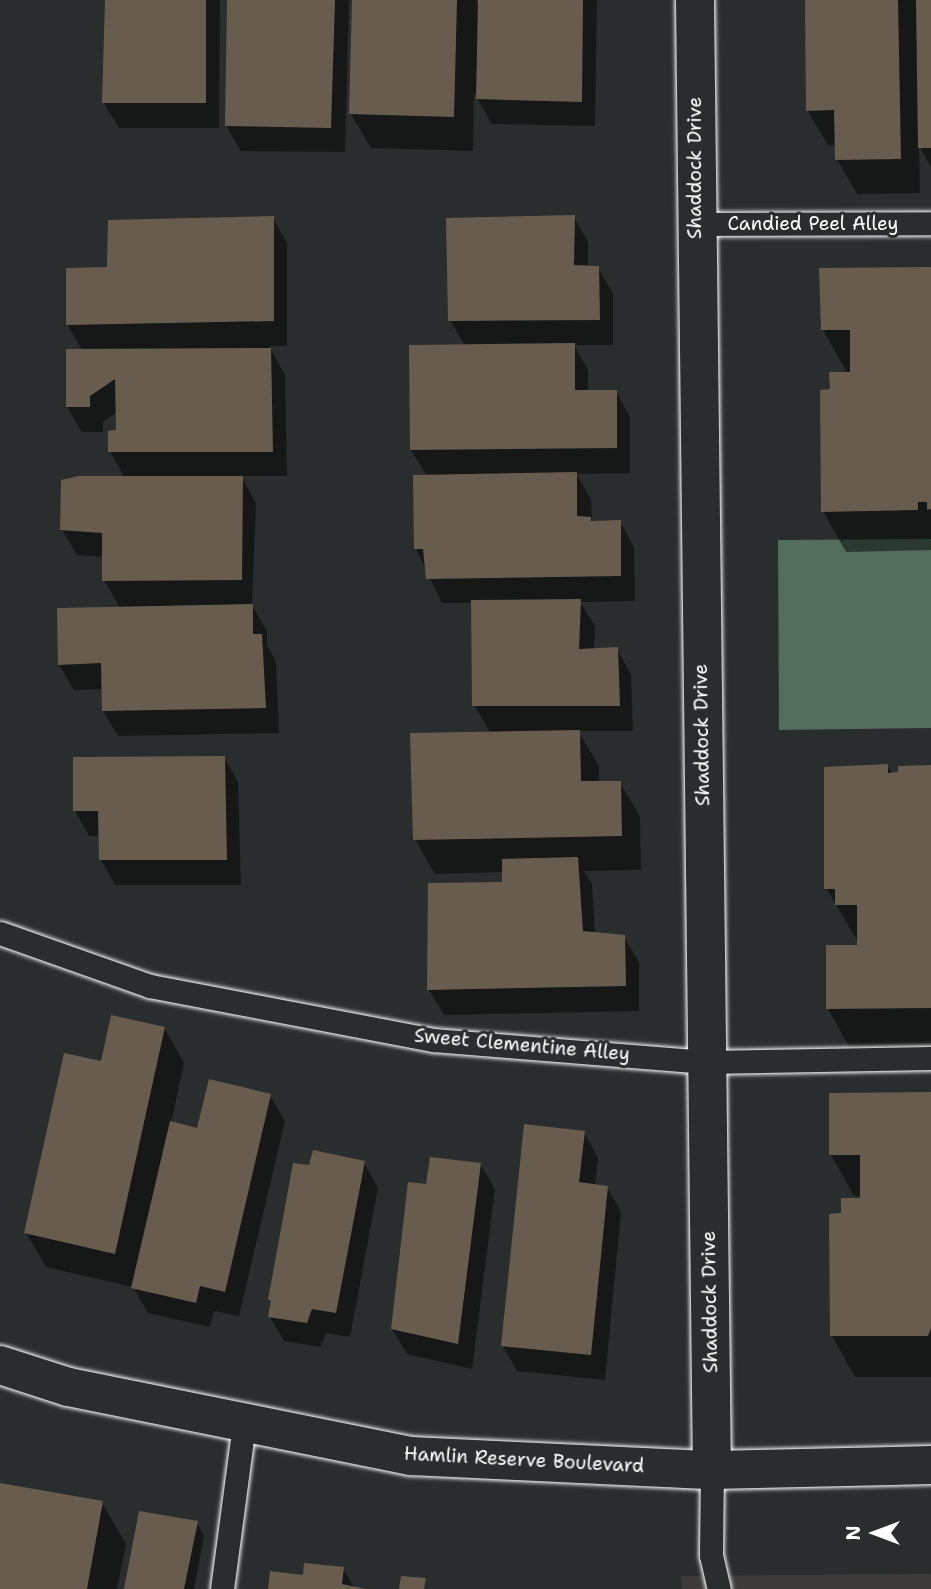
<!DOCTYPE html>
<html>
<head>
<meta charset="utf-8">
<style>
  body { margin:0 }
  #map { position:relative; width:931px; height:1589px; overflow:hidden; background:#2a2d2e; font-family:"Shantell Sans",sans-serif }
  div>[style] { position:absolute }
  .built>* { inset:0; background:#3d3b38 }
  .green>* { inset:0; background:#526d5c }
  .shadow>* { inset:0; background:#0007 }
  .building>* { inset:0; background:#685c4f }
  .roads { filter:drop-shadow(0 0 2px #fff) drop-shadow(0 0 2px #fff) }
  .lane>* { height:23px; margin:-11.5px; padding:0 11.5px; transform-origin:11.5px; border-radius:11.5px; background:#2a2d2e }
  .street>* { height:38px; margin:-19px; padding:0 19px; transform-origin:19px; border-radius:19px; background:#2a2d2e }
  span { translate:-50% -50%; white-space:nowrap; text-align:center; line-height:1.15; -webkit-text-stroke:6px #2a2d2e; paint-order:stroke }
  .street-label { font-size:19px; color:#fff }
  .north { position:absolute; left:840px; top:1498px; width:70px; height:70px; -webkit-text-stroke:5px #2a2d2e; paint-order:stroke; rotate:270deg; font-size:19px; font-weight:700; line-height:28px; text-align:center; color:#fff }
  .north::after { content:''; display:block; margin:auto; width:24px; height:32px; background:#fff; clip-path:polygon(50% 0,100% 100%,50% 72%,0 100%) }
</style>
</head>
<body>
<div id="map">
  <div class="built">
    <i style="clip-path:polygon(931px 1574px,931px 1589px,682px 1589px,681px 1576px)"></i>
  </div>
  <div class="green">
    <i style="clip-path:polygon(931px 539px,931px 728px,779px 730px,778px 540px)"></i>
  </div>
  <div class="shadow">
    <i style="clip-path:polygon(106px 0,220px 0,219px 128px,119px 128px,104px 103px)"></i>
    <i style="clip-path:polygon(229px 0,349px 0,345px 152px,241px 151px,226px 126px)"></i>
    <i style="clip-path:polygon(353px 0,476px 0,480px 11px,480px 0,597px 0,595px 126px,492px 124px,474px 93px,473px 151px,371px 148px,351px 114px)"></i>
    <i style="clip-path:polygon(806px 0,931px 0,931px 167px,919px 146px,920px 193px,857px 194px,837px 159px,837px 145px,828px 145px,808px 111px)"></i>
    <i style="clip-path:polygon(574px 217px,588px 242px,588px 267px,598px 268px,613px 293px,613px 345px,574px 345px,588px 370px,588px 392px,616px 391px,630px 417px,630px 473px,576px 474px,591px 499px,592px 522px,620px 522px,634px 547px,635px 601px,580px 602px,595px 626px,594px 650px,617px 649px,631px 674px,633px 731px,578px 731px,599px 766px,599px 783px,620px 783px,640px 817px,641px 870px,584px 871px,592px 884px,595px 934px,624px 937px,639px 962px,639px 1011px,444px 1015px,429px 990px,430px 885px,504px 883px,504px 872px,435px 874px,415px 839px,491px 734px,474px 705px,472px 603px,442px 603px,416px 549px,427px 476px,411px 450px,465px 346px,450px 320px)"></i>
    <i style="clip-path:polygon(273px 218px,287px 243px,287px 346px,269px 346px,285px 375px,287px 476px,241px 476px,256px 503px,252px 605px,267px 631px,267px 645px,276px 661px,279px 733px,118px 736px,103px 711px,103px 689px,74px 690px,59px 665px,120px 608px,104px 580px,104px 557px,77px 555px,62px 530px,125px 478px,110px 452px,118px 432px,117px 412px,103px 422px,103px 432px,82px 432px,67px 407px,83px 351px,67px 324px,109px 269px)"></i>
    <i style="clip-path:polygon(931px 268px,931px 550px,846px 552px,823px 511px,832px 391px,848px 374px,823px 330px)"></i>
    <i style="clip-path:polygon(224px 757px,238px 782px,241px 885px,115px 885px,101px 860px,100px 836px,89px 836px,75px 811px)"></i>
    <i style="clip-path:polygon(887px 766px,892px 774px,931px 767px,931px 1049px,851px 1050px,828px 1009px,828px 947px,858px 947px,858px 942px,826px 888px)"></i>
    <i style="clip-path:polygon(164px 1028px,184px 1063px,171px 1123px,198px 1130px,270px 1096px,285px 1121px,239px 1316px,214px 1311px,210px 1327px,148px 1313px,133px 1287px,46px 1267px,26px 1233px,102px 1063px)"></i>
    <i style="clip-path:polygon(931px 1093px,931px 1377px,855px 1377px,832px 1336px,842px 1215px,862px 1196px,854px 1196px,831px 1155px)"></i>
    <i style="clip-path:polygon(584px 1132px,598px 1158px,595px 1186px,607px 1187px,621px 1212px,605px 1380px,517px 1371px,503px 1346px)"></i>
    <i style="clip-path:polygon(364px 1163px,378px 1188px,350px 1337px,326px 1333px,321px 1347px,284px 1341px,269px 1316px,310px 1167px)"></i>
    <i style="clip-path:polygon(480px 1164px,495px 1189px,472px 1369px,407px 1354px,392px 1329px,427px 1186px)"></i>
    <i style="clip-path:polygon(0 1485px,102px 1503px,126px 1544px,117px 1589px,0 1589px)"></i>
    <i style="clip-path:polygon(197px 1523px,204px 1536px,194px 1589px,126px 1589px)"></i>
    <i style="clip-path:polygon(343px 1569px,354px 1587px,365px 1589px,269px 1589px)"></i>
  </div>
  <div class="building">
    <i style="clip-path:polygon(105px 0,206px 0,206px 103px,102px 103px)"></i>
    <i style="clip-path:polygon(227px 0,335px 0,331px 128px,225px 126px)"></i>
    <i style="clip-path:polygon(352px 0,457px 0,454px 117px,349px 114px)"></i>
    <i style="clip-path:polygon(478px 0,583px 0,582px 102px,476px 99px)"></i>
    <i style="clip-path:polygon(805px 0,898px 0,901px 159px,835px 160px,834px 110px,806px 111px)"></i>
    <i style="clip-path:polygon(916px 0,931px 0,931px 148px,918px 148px)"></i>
    <i style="clip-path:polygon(575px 215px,574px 265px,599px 266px,600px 320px,448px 321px,446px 218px)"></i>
    <i style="clip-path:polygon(274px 216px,274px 321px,66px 325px,66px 268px,107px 267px,108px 220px)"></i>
    <i style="clip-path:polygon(931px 267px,931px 509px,927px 510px,927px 502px,918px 502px,918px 510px,821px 512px,820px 390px,830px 389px,829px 372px,850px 372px,850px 330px,821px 330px,819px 268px)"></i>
    <i style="clip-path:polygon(575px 343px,575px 390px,617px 390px,617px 448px,410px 450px,409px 345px)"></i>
    <i style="clip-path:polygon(271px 348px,273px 452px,108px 452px,108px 431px,116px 430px,115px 379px,90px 396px,90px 407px,66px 407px,66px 349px)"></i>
    <i style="clip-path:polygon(577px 472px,577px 516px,591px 517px,591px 521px,621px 520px,621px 576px,426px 579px,423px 549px,414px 549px,413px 475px)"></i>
    <i style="clip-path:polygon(79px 476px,243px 476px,242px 580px,102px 581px,102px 533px,60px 530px,61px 480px)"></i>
    <i style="clip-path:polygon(581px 599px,579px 649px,618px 647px,620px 706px,472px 706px,471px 600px)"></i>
    <i style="clip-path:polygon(253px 604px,253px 634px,262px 634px,266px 708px,102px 711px,101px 663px,58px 665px,57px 608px)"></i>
    <i style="clip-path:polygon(580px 730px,581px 781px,621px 781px,622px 836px,413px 840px,410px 733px)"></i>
    <i style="clip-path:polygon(225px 756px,227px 860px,99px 860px,98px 811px,73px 811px,73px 757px)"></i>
    <i style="clip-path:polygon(888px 764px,888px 773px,898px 772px,898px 766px,931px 765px,931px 1008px,826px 1009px,826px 945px,857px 945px,857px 905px,835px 905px,835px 889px,824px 889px,824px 767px)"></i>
    <i style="clip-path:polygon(578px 857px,583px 931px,625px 935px,626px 986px,427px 990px,428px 883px,502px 882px,502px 859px)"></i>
    <i style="clip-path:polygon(111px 1015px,165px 1027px,115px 1254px,24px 1233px,64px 1053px,101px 1061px)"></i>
    <i style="clip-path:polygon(209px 1079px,271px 1094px,225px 1292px,200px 1286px,196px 1303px,131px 1288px,170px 1121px,197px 1128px)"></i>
    <i style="clip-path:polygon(931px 1092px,931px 1328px,928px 1336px,830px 1336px,829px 1214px,841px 1213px,841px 1198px,860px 1198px,860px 1155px,829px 1155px,829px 1093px)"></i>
    <i style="clip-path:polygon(524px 1124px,585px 1131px,579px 1182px,608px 1186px,591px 1355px,501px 1346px)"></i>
    <i style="clip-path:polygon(313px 1150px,365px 1161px,336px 1313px,312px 1309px,307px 1323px,268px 1317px,271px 1300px,268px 1300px,293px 1163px,309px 1165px)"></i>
    <i style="clip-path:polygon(430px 1157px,481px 1163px,458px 1344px,391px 1329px,408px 1182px,426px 1184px)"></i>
    <i style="clip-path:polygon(0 1483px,103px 1501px,87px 1589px,0 1589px)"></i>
    <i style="clip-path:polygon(139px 1511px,198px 1521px,184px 1589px,124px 1589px)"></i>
    <i style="clip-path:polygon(304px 1563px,344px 1567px,342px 1584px,366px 1589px,268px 1589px,270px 1571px,303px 1575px)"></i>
    <i style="clip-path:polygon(401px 1576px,426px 1578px,424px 1589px,399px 1589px)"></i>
  </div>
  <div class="roads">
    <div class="lane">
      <i style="left:695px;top:224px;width:236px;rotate:-0.2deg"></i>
      <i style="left:0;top:933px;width:159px;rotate:19.5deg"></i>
      <i style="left:150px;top:986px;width:288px;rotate:10.8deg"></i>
      <i style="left:433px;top:1040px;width:274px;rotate:4.6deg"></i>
      <i style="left:706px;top:1062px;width:225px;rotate:-1deg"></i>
      <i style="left:712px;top:1470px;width:85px;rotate:90.7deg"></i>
      <i style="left:711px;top:1555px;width:35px;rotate:77deg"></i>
      <i style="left:222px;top:1589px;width:165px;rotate:-82.4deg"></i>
    </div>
    <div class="street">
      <i style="left:695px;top:0;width:1470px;rotate:89.34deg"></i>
      <i style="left:0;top:1365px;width:71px;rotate:17.9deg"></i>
      <i style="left:68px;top:1387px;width:350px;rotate:11.4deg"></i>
      <i style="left:411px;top:1456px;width:301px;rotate:2.7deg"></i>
      <i style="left:712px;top:1470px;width:219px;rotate:-1.3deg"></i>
    </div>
  </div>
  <div class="street-label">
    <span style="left:695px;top:168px;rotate:-90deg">Shaddock Drive</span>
    <span style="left:813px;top:224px">Candied Peel Alley</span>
    <span style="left:702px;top:735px;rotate:-91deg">Shaddock Drive</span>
    <span style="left:522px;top:1045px;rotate:5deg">Sweet Clementine Alley</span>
    <span style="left:710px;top:1302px;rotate:-91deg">Shaddock Drive</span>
    <span style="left:524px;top:1460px;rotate:3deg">Hamlin Reserve Boulevard</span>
  </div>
  <div class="north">N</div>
</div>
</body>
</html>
